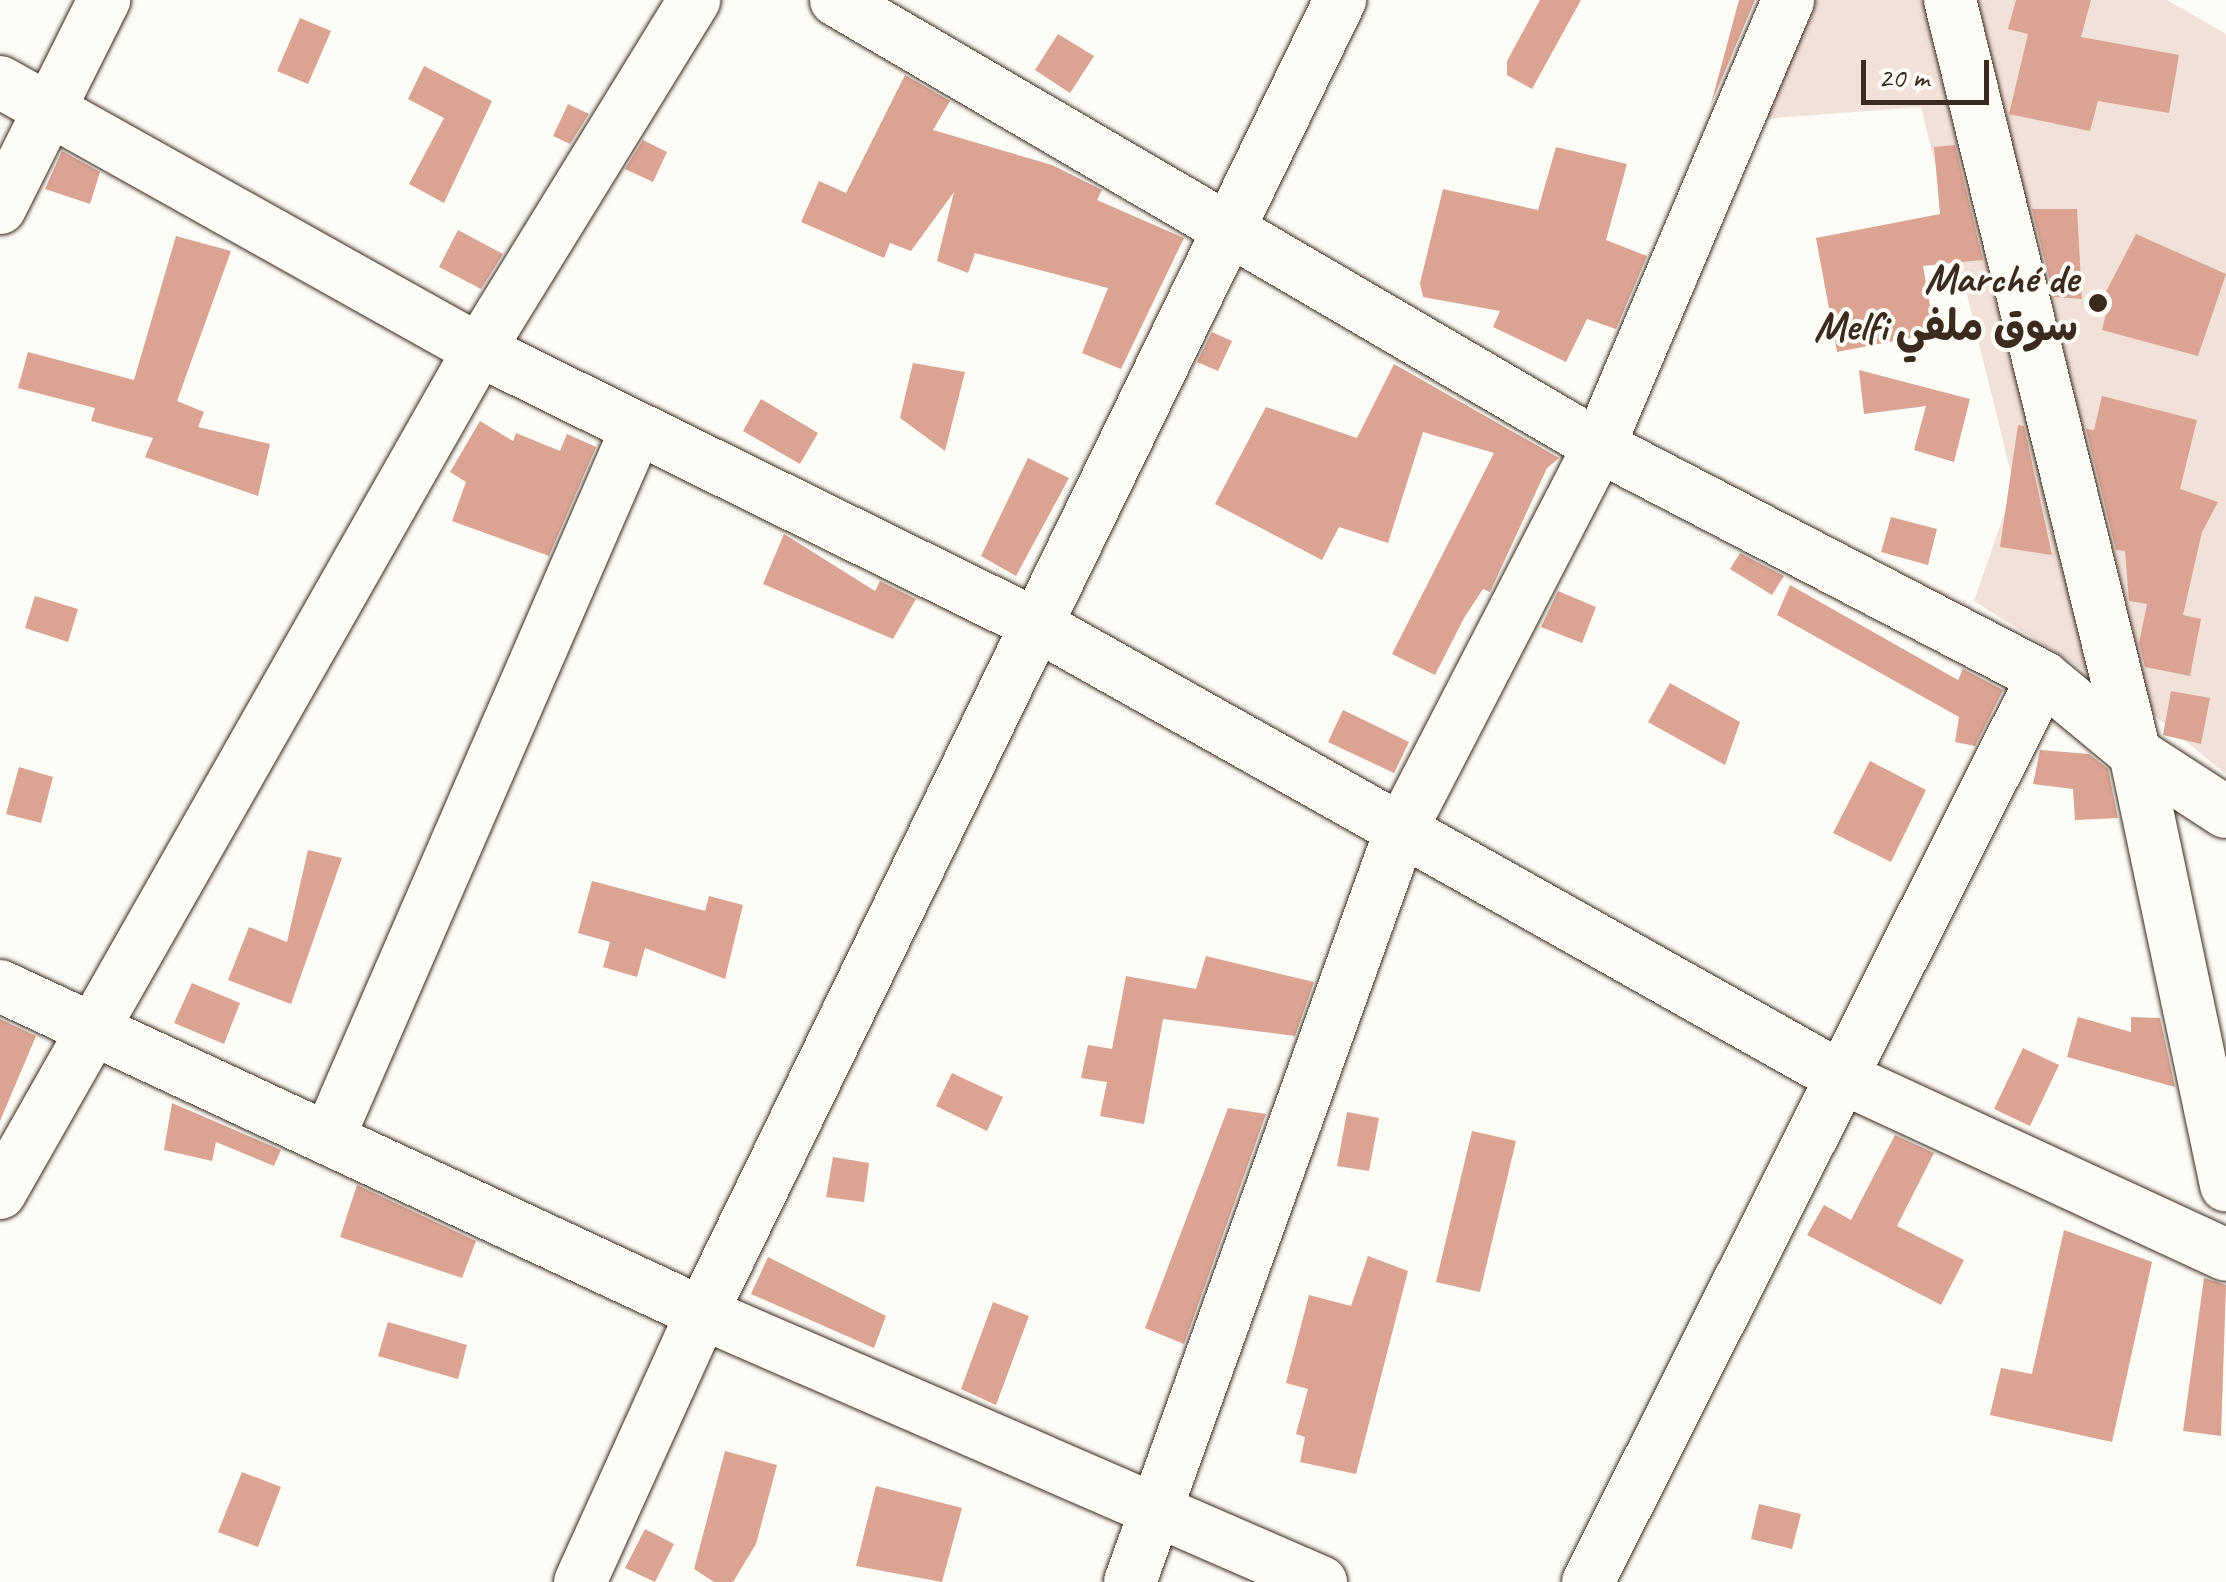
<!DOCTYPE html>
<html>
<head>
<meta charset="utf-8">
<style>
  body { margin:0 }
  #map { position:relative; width:2226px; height:1582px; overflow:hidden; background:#fdfcf7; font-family:Caveat,"Playpen Sans Arabic",sans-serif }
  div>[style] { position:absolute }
  .built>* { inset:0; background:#f2e1d9 }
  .building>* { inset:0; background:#daa392 }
  .roads { filter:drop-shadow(0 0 2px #3b2a1e) drop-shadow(0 0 2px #3b2a1e) }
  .minor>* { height:52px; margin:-26px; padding:0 26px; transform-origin:26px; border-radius:26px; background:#fdfcf7 }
  .dots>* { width:28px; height:28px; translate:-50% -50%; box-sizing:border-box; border:5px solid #fdfcf7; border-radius:50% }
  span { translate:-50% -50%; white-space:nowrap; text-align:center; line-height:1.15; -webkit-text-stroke:8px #fdfcf7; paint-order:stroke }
  .poi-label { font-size:42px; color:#3b2a1e; font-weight:700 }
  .right { translate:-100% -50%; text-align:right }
  .scale { position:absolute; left:1861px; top:60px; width:128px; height:45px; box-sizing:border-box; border:5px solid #3b2a1e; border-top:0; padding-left:12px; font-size:30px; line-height:35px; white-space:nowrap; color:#3b2a1e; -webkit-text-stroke:8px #fdfcf7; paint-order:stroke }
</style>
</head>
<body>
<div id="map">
  <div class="built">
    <i style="clip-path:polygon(1802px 0,2167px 0,2226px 34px,2226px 774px,2150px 712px,1974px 601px,2014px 486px,1921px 107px,1750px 120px)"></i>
  </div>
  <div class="building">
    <i style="clip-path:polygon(1540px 0,1581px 0,1532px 89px,1507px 75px,1507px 61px)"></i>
    <i style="clip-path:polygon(1739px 0,1755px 0,1711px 104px)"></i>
    <i style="clip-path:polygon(2016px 0,2091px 0,2081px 37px,2179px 55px,2169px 113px,2098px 101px,2090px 131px,2009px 114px,2028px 34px,2008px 29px)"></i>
    <i style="clip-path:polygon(300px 18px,331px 31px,308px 84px,277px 71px)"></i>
    <i style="clip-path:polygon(1058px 34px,1094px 56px,1070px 93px,1035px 70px)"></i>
    <i style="clip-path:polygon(424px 66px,492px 101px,444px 203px,409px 184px,444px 118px,408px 99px)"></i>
    <i style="clip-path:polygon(905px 75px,950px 101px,933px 130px,1052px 165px,1102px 190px,1097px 200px,1184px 238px,1121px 369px,1082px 353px,1108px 288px,975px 253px,968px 273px,937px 261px,954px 192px,911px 251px,890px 243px,884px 258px,801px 222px,819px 181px,846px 193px)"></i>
    <i style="clip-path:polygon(568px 104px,589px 114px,570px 144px,553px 136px)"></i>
    <i style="clip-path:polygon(643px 140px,667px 152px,653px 182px,625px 169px)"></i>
    <i style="clip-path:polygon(1955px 145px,1983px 260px,1923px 266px,1935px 333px,1837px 352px,1816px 238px,1940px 214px,1934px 147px)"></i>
    <i style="clip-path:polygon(1556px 147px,1627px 164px,1606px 240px,1647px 256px,1616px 329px,1587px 319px,1566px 362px,1493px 327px,1500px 311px,1423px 297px,1420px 283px,1443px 189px,1538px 210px)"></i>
    <i style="clip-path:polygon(62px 151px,100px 172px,90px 204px,45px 189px)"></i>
    <i style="clip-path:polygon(2032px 209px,2077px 209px,2082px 299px,2054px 297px)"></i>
    <i style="clip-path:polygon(458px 230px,503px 254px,481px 289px,439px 267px)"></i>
    <i style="clip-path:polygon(2136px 234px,2226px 274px,2198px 356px,2102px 330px,2108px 305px,2100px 303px)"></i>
    <i style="clip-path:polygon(176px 236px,231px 251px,177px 401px,204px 412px,198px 427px,270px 444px,258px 496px,145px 457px,153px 438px,91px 421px,95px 408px,18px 388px,28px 352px,134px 380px)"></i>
    <i style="clip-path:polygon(1212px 332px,1232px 341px,1218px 371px,1197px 362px)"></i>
    <i style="clip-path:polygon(913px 363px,965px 372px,945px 451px,900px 418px)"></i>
    <i style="clip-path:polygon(1394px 364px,1559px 458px,1547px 468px,1490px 592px,1483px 589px,1464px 618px,1435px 675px,1392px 654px,1494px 453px,1423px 432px,1388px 543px,1339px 527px,1322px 560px,1215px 504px,1266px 407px,1357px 438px)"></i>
    <i style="clip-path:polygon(1859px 370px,1970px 399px,1954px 462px,1914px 450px,1926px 406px,1864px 414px)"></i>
    <i style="clip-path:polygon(2102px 396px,2197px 420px,2180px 489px,2218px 502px,2202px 532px,2183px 615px,2201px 619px,2190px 676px,2145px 667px,2139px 643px,2147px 604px,2129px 601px,2125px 551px,2116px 550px,2086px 429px,2094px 430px)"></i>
    <i style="clip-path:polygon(761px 399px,818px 433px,800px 464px,743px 431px)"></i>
    <i style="clip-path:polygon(480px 421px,513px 441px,516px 433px,560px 451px,567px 434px,596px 447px,549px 556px,452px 521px,466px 482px,450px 472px)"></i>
    <i style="clip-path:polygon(2018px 425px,2024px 426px,2052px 555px,2000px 547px)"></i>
    <i style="clip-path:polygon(1028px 458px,1069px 478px,1016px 576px,981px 556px)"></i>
    <i style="clip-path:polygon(1891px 517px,1937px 529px,1928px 565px,1881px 552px)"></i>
    <i style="clip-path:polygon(784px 534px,875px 591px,880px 581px,916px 599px,893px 639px,763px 584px)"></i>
    <i style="clip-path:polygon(1740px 553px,1784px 576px,1772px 595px,1730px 569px)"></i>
    <i style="clip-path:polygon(1790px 585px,1958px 680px,1963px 669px,2003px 690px,1975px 746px,1955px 742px,1959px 717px,1777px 615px)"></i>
    <i style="clip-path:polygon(1558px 591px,1596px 607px,1582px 643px,1541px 627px)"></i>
    <i style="clip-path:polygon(35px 596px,78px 609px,68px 642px,25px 628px)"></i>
    <i style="clip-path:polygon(1670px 683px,1740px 722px,1725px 765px,1648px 722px)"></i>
    <i style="clip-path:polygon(2171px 691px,2210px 698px,2201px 744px,2163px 735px)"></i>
    <i style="clip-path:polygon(1343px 710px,1409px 742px,1394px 773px,1328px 742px)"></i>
    <i style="clip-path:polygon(2040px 750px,2089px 754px,2108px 769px,2118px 818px,2075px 820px,2073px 789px,2033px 784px)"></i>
    <i style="clip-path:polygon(1870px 761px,1926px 790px,1891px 862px,1833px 833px)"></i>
    <i style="clip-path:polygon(19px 767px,53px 777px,41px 823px,6px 814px)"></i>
    <i style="clip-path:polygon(308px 850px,342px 858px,291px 1004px,228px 980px,249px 927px,287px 942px)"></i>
    <i style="clip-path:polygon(592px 881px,705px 911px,709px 896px,743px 905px,725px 979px,645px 948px,637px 977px,603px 967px,610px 942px,578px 933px)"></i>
    <i style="clip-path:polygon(1206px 956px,1314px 982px,1295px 1036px,1163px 1019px,1144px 1124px,1100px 1116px,1107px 1082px,1081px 1078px,1088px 1045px,1112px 1049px,1126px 976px,1196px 989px)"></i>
    <i style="clip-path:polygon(192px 983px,240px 1003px,224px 1044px,174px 1023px)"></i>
    <i style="clip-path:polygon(2078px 1017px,2131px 1032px,2131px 1017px,2160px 1018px,2175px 1087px,2067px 1057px)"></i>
    <i style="clip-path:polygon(0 1019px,36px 1036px,0 1121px)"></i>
    <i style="clip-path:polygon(2023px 1048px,2059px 1065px,2030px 1126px,1994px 1109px)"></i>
    <i style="clip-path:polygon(952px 1073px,1003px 1097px,987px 1131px,936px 1106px)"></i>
    <i style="clip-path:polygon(172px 1103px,281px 1150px,274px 1166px,216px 1142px,212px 1161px,164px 1150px)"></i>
    <i style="clip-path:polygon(1228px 1108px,1266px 1114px,1184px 1344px,1145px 1328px)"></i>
    <i style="clip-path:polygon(1347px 1112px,1379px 1118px,1369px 1171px,1337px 1166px)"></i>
    <i style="clip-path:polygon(1472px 1131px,1516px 1141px,1480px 1292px,1436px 1282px)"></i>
    <i style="clip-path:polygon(1895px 1135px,1934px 1153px,1897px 1226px,1964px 1260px,1941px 1305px,1807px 1235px,1824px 1205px,1851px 1220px)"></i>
    <i style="clip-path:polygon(833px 1157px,869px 1163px,864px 1202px,826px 1197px)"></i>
    <i style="clip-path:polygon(357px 1185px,476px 1241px,462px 1278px,340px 1237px)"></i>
    <i style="clip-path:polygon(2064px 1230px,2152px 1262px,2112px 1442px,1990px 1415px,2001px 1368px,2032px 1374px)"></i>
    <i style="clip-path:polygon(1368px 1256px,1408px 1271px,1356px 1474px,1300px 1462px,1305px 1437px,1296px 1434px,1308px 1389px,1286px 1383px,1309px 1295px,1351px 1306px)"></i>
    <i style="clip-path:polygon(768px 1257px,886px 1316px,874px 1348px,751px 1294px)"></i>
    <i style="clip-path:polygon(2204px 1278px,2226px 1285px,2221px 1436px,2183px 1431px)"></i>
    <i style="clip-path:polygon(993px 1302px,1029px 1316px,996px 1405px,961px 1389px)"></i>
    <i style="clip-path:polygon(388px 1322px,467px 1345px,458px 1379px,378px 1356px)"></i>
    <i style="clip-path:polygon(725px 1451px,777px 1465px,756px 1544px,733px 1582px,714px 1582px,694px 1569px)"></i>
    <i style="clip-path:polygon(242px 1472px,281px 1487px,258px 1547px,218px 1532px)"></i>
    <i style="clip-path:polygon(876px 1486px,962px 1508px,942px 1582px,856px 1566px)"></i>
    <i style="clip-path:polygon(1759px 1504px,1801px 1514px,1792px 1549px,1751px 1539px)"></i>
    <i style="clip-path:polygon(645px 1529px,674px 1544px,655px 1582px,625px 1568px)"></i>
  </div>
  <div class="roads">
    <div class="minor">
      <i style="left:836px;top:0;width:884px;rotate:30.31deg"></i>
      <i style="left:1599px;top:446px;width:500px;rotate:27.49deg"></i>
      <i style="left:2043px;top:677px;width:119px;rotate:39.6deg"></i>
      <i style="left:2135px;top:753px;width:108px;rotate:33deg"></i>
      <i style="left:1950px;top:0;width:775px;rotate:76.2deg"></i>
      <i style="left:2135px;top:753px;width:442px;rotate:78.1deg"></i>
      <i style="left:0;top:82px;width:549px;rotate:29.23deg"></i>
      <i style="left:479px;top:350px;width:620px;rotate:26.23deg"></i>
      <i style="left:1035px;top:624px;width:922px;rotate:29.34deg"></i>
      <i style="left:1839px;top:1076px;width:426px;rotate:24.8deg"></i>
      <i style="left:0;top:208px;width:233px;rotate:-63.4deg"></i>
      <i style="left:0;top:986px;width:774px;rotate:24.98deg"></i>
      <i style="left:702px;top:1313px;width:675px;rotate:23.49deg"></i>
      <i style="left:328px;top:1139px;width:775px;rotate:-66.51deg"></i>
      <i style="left:0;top:1193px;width:970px;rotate:-60.39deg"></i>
      <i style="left:479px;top:350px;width:411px;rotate:-58.4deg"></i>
      <i style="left:580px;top:1582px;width:295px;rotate:-65.6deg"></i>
      <i style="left:702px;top:1313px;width:1460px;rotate:-64.08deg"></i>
      <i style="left:1130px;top:1582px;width:797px;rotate:-70.2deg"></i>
      <i style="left:1400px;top:832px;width:434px;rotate:-62.7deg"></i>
      <i style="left:1599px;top:446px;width:484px;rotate:-67deg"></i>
      <i style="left:1588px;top:1582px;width:1013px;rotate:-63.31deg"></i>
    </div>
  </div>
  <div class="dots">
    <i style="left:2098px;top:303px;background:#3b2a1e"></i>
  </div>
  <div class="poi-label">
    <span class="right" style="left:2078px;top:303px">Marché de<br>Melfi سوق ملفي</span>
  </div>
  <div class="scale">20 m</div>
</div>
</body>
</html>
